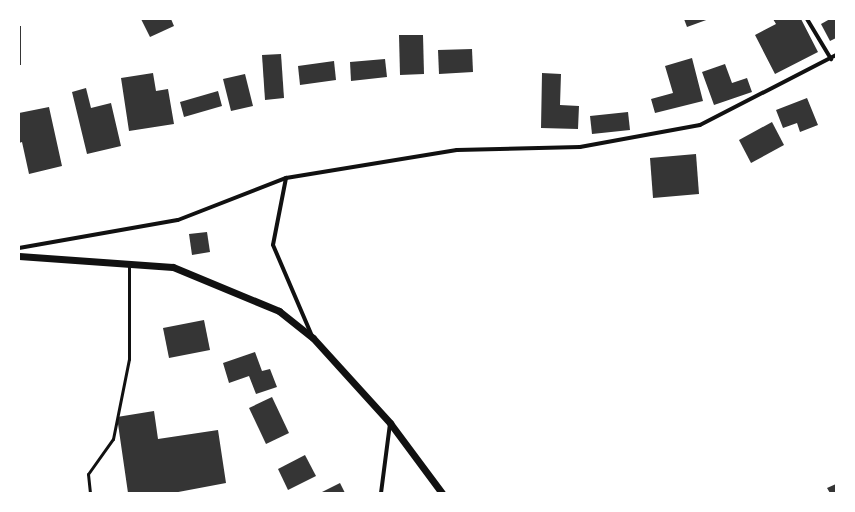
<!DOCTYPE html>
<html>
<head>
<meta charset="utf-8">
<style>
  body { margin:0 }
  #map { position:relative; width:855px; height:512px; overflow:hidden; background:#fff; font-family:Montserrat,sans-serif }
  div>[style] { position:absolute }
  .building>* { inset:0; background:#353535 }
  .service>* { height:3px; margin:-1.5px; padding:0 1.5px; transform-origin:1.5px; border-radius:1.5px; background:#111 }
  .minor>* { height:4px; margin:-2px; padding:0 2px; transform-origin:2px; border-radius:2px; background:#111 }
  .tertiary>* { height:7px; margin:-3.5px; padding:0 3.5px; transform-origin:3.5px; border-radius:3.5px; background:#111 }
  span { translate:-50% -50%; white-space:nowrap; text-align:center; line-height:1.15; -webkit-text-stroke:3px #fff; paint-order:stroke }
  .frame { position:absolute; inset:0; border:20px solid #fff; pointer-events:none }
</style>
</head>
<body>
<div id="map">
  <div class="building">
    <i style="clip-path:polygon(141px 19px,171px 19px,174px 26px,150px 37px)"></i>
    <i style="clip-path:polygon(684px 19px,709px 19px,687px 27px)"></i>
    <i style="clip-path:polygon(773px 19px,801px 19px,818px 52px,775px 74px,755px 35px,776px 24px)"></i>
    <i style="clip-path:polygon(830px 19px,836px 19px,836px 38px,830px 41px,821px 24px)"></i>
    <i style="clip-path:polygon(19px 26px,21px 26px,21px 65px,19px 65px)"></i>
    <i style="clip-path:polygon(399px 35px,423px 35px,424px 74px,400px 75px)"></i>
    <i style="clip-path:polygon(472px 49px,473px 72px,439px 74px,438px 50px)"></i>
    <i style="clip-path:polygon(281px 54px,284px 98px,265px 100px,262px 55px)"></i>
    <i style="clip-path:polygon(692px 58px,703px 101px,655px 113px,651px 99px,673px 93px,665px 66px)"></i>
    <i style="clip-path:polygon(385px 59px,387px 77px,351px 81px,350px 62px)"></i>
    <i style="clip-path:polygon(334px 61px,336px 80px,300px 85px,298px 66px)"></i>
    <i style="clip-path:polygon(725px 64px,732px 83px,747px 78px,752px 92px,714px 105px,702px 72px)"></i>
    <i style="clip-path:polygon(153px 73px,156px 91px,168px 89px,174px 124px,129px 131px,121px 78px)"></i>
    <i style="clip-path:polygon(542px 73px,561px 74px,560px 105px,579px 106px,578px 129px,541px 128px)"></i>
    <i style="clip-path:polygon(245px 74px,253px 106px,231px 111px,223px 79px)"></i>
    <i style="clip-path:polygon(86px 88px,91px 108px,111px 103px,121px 146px,87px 154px,72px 92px)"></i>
    <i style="clip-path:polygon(218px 91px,222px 106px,184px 117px,180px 102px)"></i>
    <i style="clip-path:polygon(807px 98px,818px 125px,800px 132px,797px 123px,783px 128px,776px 110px)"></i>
    <i style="clip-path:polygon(49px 107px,62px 166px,29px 174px,22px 142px,19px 143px,19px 113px)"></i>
    <i style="clip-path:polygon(628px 112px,630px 130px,592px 134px,590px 116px)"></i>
    <i style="clip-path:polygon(772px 122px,784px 145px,751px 163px,739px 140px)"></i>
    <i style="clip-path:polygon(696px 154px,699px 194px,653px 198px,650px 158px)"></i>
    <i style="clip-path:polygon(207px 232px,210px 252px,192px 255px,189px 234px)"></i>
    <i style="clip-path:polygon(204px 320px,210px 350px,169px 358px,163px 328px)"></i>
    <i style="clip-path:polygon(255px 352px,262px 371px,270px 369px,277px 387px,256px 394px,249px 376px,229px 383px,223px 363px)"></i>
    <i style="clip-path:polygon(272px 397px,289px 433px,266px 444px,249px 408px)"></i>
    <i style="clip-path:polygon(154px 411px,158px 439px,218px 430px,226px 483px,173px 493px,128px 493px,117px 417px)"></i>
    <i style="clip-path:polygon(305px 455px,316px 476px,288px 490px,278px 469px)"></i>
    <i style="clip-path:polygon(340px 483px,345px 493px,320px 493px)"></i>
    <i style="clip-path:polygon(836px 484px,836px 493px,830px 493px,827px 488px)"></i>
  </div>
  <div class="service">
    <i style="left:90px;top:493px;width:19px;rotate:-96deg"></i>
    <i style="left:88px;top:474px;width:43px;rotate:-54.5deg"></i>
    <i style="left:113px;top:439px;width:82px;rotate:-78.7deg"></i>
    <i style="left:129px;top:359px;width:94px;rotate:-90deg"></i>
  </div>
  <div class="minor">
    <i style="left:807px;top:19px;width:47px;rotate:59deg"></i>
    <i style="left:286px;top:178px;width:68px;rotate:101deg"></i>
    <i style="left:273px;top:245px;width:99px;rotate:66.8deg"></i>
    <i style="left:19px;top:248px;width:161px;rotate:-10deg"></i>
    <i style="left:178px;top:220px;width:116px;rotate:-21.3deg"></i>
    <i style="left:286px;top:178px;width:173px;rotate:-9.3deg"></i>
    <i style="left:457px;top:150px;width:123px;rotate:-1.4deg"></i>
    <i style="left:580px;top:147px;width:122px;rotate:-10.4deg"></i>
    <i style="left:700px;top:125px;width:153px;rotate:-27.2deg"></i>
    <i style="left:381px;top:493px;width:70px;rotate:-82.6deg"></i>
  </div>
  <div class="tertiary">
    <i style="left:19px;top:256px;width:154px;rotate:4.1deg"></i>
    <i style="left:173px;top:267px;width:115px;rotate:22.5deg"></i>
    <i style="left:279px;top:311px;width:43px;rotate:38.5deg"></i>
    <i style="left:313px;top:338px;width:115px;rotate:47.8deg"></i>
    <i style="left:390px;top:423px;width:87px;rotate:53.4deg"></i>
  </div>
  <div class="frame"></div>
</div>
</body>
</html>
